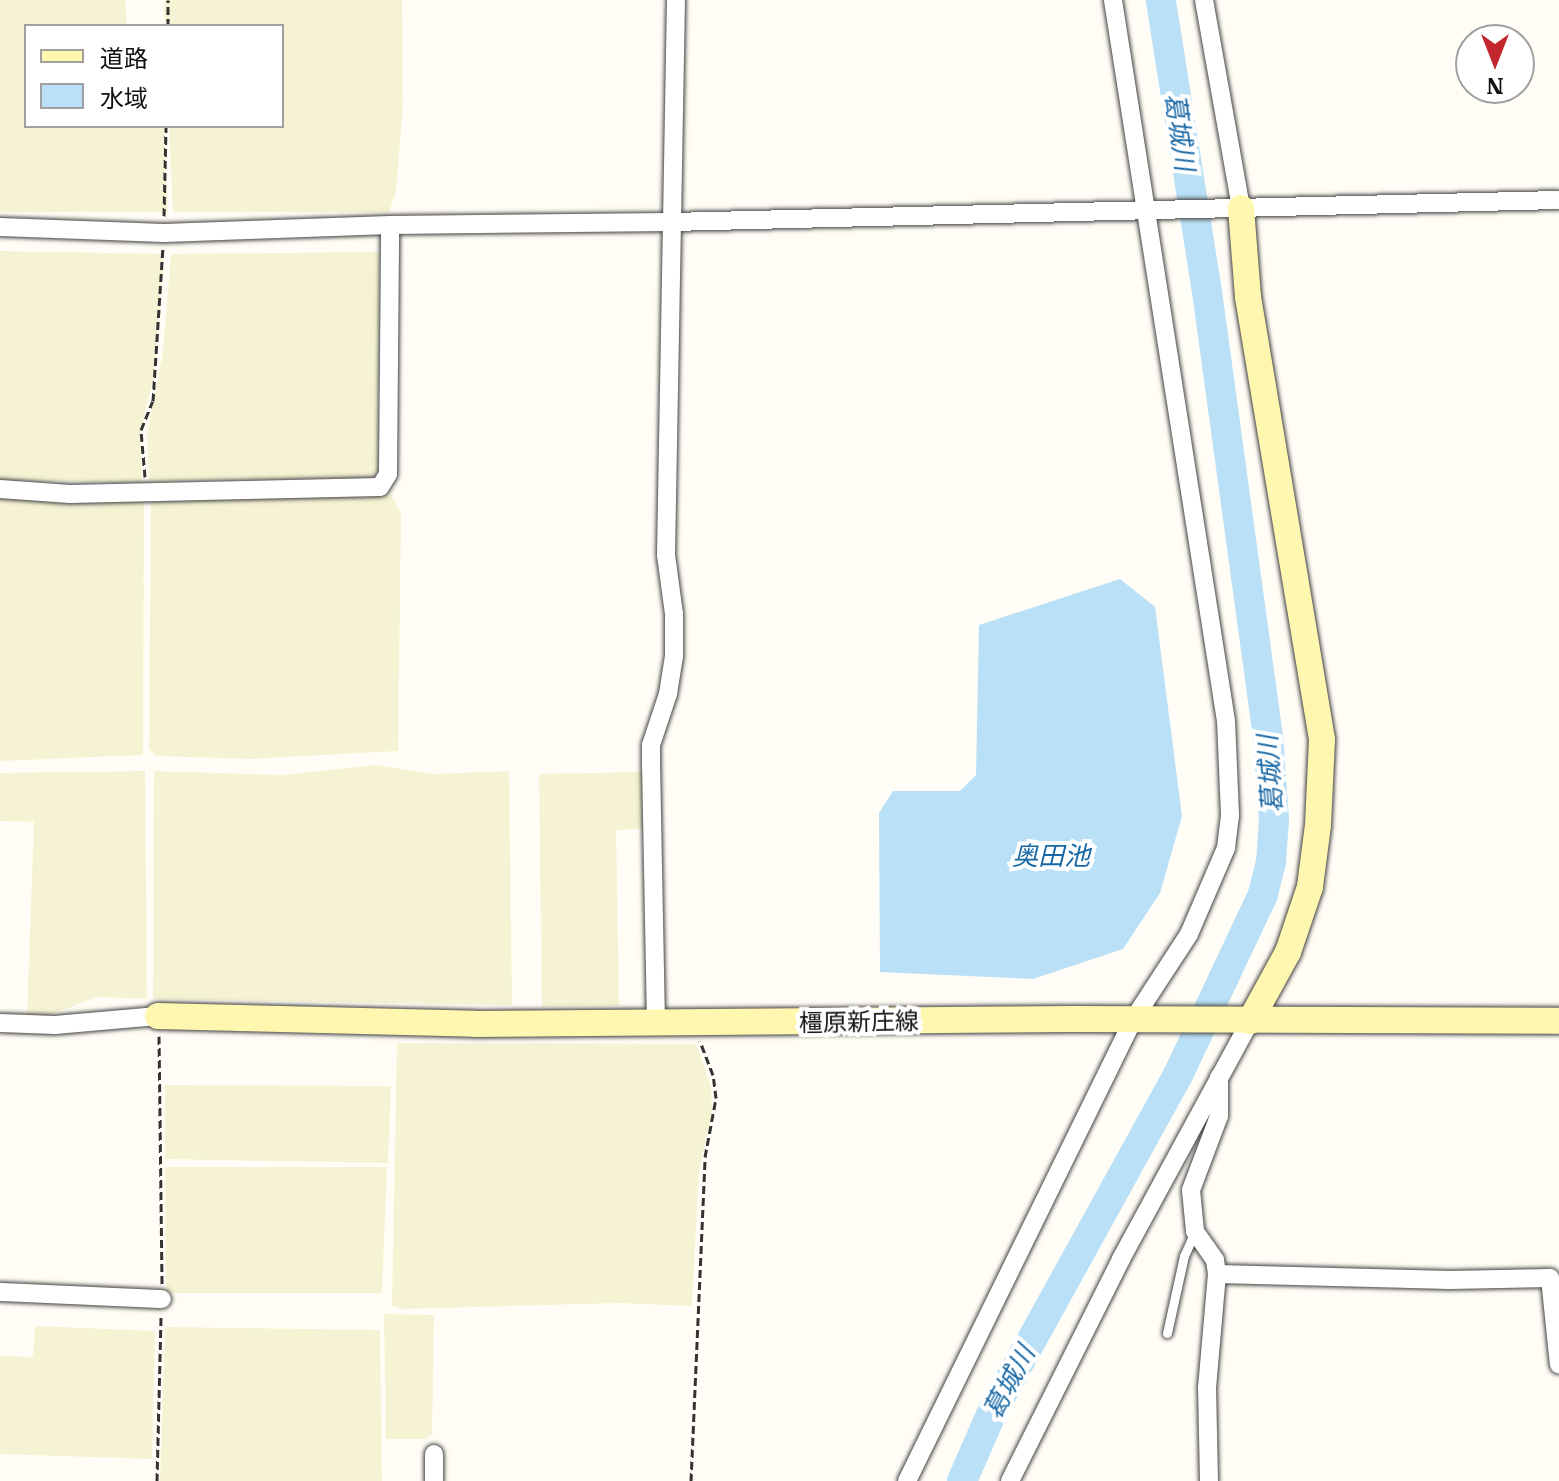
<!DOCTYPE html>
<html>
<head>
<meta charset="utf-8">
<style>
  body { margin:0 }
  #map { position:relative; width:1559px; height:1481px; overflow:hidden; background:#fffdf5; font-family:"IBM Plex Serif","Noto Sans JP",serif }
  div>[style] { position:absolute }
  .farmland>* { inset:0; background:#f6f3d4 }
  .water>* { inset:0; background:#b9e0f7 }
  .river>* { height:30px; margin:-15px; padding:0 15px; transform-origin:15px; border-radius:15px; background:#b9e0f7 }
  .path>* { height:3px; margin-top:-1.5px; transform-origin:0; background:repeating-linear-gradient(90deg,#333 0 8px,transparent 0 12px) }
  .roads { filter:drop-shadow(0 0 2px #444) drop-shadow(0 0 2px #444) }
  .lane>* { height:9px; margin:-4.5px; padding:0 4.5px; transform-origin:4.5px; border-radius:4.5px; background:#fff }
  .street>* { height:18px; margin:-9px; padding:0 9px; transform-origin:9px; border-radius:9px; background:#fff }
  .secondary>* { height:26px; margin:-13px; padding:0 13px; transform-origin:13px; border-radius:13px; background:#fff6b0 }
  span { translate:-50% -50%; white-space:nowrap; text-align:center; line-height:1.15; -webkit-text-stroke:8px #fff; paint-order:stroke }
  .street-label { font-size:24px; color:#111 }
  .water-label { font-size:26px; color:#1768a6; font-style:italic }
  .legend { position:absolute; left:24px; top:24px; width:260px; height:104px; box-sizing:border-box; background:#fff; border:2px solid #a0a0a0; margin:0; padding:10px 14px; list-style:none; font-size:24px; color:#111 }
  .legend li { display:flex; align-items:center; gap:16px; height:40px }
  .legend b { width:40px; border:2px solid #a0a0a0 }
  .north { position:absolute; left:1455px; top:24px; width:80px; height:80px; box-sizing:border-box; background:#fff; border:2px solid #a0a0a0; border-radius:50%; rotate:180deg; font-size:22px; font-weight:700; line-height:32px; text-align:center; color:#111 }
  .north::after { content:''; display:block; margin:auto; width:28px; height:36px; background:#c4262e; clip-path:polygon(50% 0,100% 100%,50% 72%,0 100%) }
</style>
</head>
<body>
<div id="map">
  <div class="farmland">
    <i style="clip-path:polygon(0 0,125px 0,127px 26px,26px 26px,26px 126px,164px 126px,168px 212px,0 212px)"></i>
    <i style="clip-path:polygon(164px 0,402px 0,403px 105px,396px 192px,389px 212px,173px 212px,169px 126px,282px 126px,282px 26px,165px 26px)"></i>
    <i style="clip-path:polygon(0 251px,164px 254px,155px 372px,140px 433px,142px 483px,0 480px)"></i>
    <i style="clip-path:polygon(379px 252px,378px 470px,370px 478px,149px 481px,147px 434px,163px 351px,171px 254px)"></i>
    <i style="clip-path:polygon(391px 494px,401px 514px,398px 751px,250px 759px,156px 756px,149px 749px,151px 500px)"></i>
    <i style="clip-path:polygon(0 498px,144px 500px,143px 755px,0 761px)"></i>
    <i style="clip-path:polygon(375px 765px,435px 774px,509px 771px,512px 1005px,153px 999px,154px 771px,283px 775px)"></i>
    <i style="clip-path:polygon(145px 771px,147px 999px,97px 997px,44px 1017px,27px 1016px,34px 822px,0 821px,0 773px)"></i>
    <i style="clip-path:polygon(644px 772px,645px 829px,616px 830px,619px 1006px,542px 1007px,539px 774px)"></i>
    <i style="clip-path:polygon(397px 1043px,696px 1044px,711px 1087px,712px 1114px,699px 1169px,692px 1306px,619px 1303px,403px 1309px,392px 1306px)"></i>
    <i style="clip-path:polygon(165px 1085px,391px 1086px,388px 1163px,165px 1159px)"></i>
    <i style="clip-path:polygon(165px 1167px,387px 1167px,382px 1293px,166px 1293px)"></i>
    <i style="clip-path:polygon(384px 1314px,434px 1315px,432px 1434px,426px 1439px,386px 1439px)"></i>
    <i style="clip-path:polygon(35px 1326px,155px 1331px,152px 1459px,0 1454px,0 1356px,33px 1357px)"></i>
    <i style="clip-path:polygon(165px 1327px,380px 1330px,382px 1481px,160px 1481px)"></i>
  </div>
  <div class="water">
    <i style="clip-path:polygon(1120px 579px,1155px 607px,1182px 816px,1160px 893px,1123px 949px,1033px 979px,880px 972px,879px 813px,893px 791px,960px 791px,976px 775px,979px 625px)"></i>
  </div>
  <div class="river">
    <i style="left:962px;top:1481px;width:77px;rotate:-66.4deg"></i>
    <i style="left:993px;top:1410px;width:383px;rotate:-61.1deg"></i>
    <i style="left:1178px;top:1075px;width:200px;rotate:-64.8deg"></i>
    <i style="left:1263px;top:894px;width:33px;rotate:-76deg"></i>
    <i style="left:1271px;top:862px;width:42px;rotate:-85.9deg"></i>
    <i style="left:1274px;top:820px;width:83px;rotate:-94.1deg"></i>
    <i style="left:1268px;top:737px;width:449px;rotate:-97.8deg"></i>
    <i style="left:1207px;top:292px;width:296px;rotate:-99deg"></i>
  </div>
  <div class="path">
    <i style="left:168px;top:26px;width:26px;rotate:-90deg"></i>
    <i style="left:164px;top:216px;width:90px;rotate:-88.7deg"></i>
    <i style="left:145px;top:477px;width:47px;rotate:-94.9deg"></i>
    <i style="left:141px;top:430px;width:31px;rotate:-68deg"></i>
    <i style="left:153px;top:401px;width:153px;rotate:-86.3deg"></i>
    <i style="left:159px;top:1036px;width:248px;rotate:89.3deg"></i>
    <i style="left:157px;top:1481px;width:165px;rotate:-88.6deg"></i>
    <i style="left:691px;top:1481px;width:324px;rotate:-87.5deg"></i>
    <i style="left:705px;top:1157px;width:60px;rotate:-79.4deg"></i>
    <i style="left:716px;top:1098px;width:23px;rotate:-97deg"></i>
    <i style="left:713px;top:1075px;width:36px;rotate:-111deg"></i>
  </div>
  <div class="roads">
    <div class="lane">
      <i style="left:1167px;top:1333px;width:79px;rotate:-77.6deg"></i>
      <i style="left:1184px;top:1256px;width:27px;rotate:-66deg"></i>
    </div>
    <div class="street">
      <i style="left:1204px;top:0;width:211px;rotate:79.9deg"></i>
      <i style="left:0;top:227px;width:164px;rotate:2.1deg"></i>
      <i style="left:164px;top:233px;width:226px;rotate:-2deg"></i>
      <i style="left:390px;top:225px;width:281px;rotate:-0.6deg"></i>
      <i style="left:671px;top:222px;width:888px;rotate:-1.42deg"></i>
      <i style="left:0;top:489px;width:70px;rotate:4.1deg"></i>
      <i style="left:70px;top:494px;width:310px;rotate:-1.3deg"></i>
      <i style="left:380px;top:487px;width:15px;rotate:-58deg"></i>
      <i style="left:388px;top:474px;width:249px;rotate:-89.5deg"></i>
      <i style="left:0;top:1023px;width:55px;rotate:2.1deg"></i>
      <i style="left:55px;top:1025px;width:103px;rotate:-5deg"></i>
      <i style="left:656px;top:1023px;width:262px;rotate:-91.1deg"></i>
      <i style="left:651px;top:761px;width:16px;rotate:-90deg"></i>
      <i style="left:651px;top:745px;width:54px;rotate:-71.6deg"></i>
      <i style="left:668px;top:694px;width:37px;rotate:-81deg"></i>
      <i style="left:674px;top:657px;width:43px;rotate:-90deg"></i>
      <i style="left:674px;top:614px;width:60px;rotate:-97.7deg"></i>
      <i style="left:666px;top:555px;width:555px;rotate:-88.97deg"></i>
      <i style="left:1217px;top:1274px;width:233px;rotate:1.5deg"></i>
      <i style="left:1450px;top:1280px;width:100px;rotate:-1.1deg"></i>
      <i style="left:1550px;top:1278px;width:87px;rotate:84.1deg"></i>
      <i style="left:0;top:1292px;width:162px;rotate:2.5deg"></i>
      <i style="left:434px;top:1481px;width:27px;rotate:-90deg"></i>
      <i style="left:907px;top:1481px;width:513px;rotate:-63.88deg"></i>
      <i style="left:1133px;top:1020px;width:103px;rotate:-56.9deg"></i>
      <i style="left:1189px;top:934px;width:94px;rotate:-66.7deg"></i>
      <i style="left:1226px;top:848px;width:33px;rotate:-83deg"></i>
      <i style="left:1230px;top:815px;width:94px;rotate:-92.4deg"></i>
      <i style="left:1226px;top:721px;width:730px;rotate:-98.91deg"></i>
      <i style="left:1010px;top:1481px;width:248px;rotate:-63.4deg"></i>
      <i style="left:1121px;top:1259px;width:271px;rotate:-61.5deg"></i>
      <i style="left:1209px;top:1481px;width:93px;rotate:-91.2deg"></i>
      <i style="left:1207px;top:1388px;width:114px;rotate:-85deg"></i>
      <i style="left:1217px;top:1274px;width:14px;rotate:-98deg"></i>
      <i style="left:1215px;top:1260px;width:35px;rotate:-125deg"></i>
      <i style="left:1195px;top:1231px;width:41px;rotate:-95.6deg"></i>
      <i style="left:1191px;top:1190px;width:79px;rotate:-69.3deg"></i>
      <i style="left:1219px;top:1116px;width:39px;rotate:-90deg"></i>
    </div>
    <div class="secondary">
      <i style="left:1241px;top:208px;width:89px;rotate:85.5deg"></i>
      <i style="left:1248px;top:297px;width:449px;rotate:80.5deg"></i>
      <i style="left:1322px;top:740px;width:85px;rotate:92.7deg"></i>
      <i style="left:1318px;top:825px;width:63px;rotate:97.4deg"></i>
      <i style="left:1310px;top:887px;width:69px;rotate:108.7deg"></i>
      <i style="left:1288px;top:952px;width:79px;rotate:118.8deg"></i>
      <i style="left:158px;top:1016px;width:317px;rotate:1.4deg"></i>
      <i style="left:475px;top:1024px;width:598px;rotate:-0.48deg"></i>
      <i style="left:1073px;top:1019px;width:486px;rotate:0.2deg"></i>
    </div>
  </div>
  <div class="street-label">
    <span style="left:859px;top:1022px;rotate:-1deg">橿原新庄線</span>
  </div>
  <div class="water-label">
    <span style="left:1180px;top:132px;rotate:82deg">葛城川</span>
    <span style="left:1270px;top:774px;rotate:-94deg">葛城川</span>
    <span style="left:1051px;top:856px">奥田池</span>
    <span style="left:1009px;top:1382px;rotate:-62deg">葛城川</span>
  </div>
  <ul class="legend">
  <li><b style="height:10px;background:#fff6b0"></b>道路</li>
  <li><b style="height:22px;background:#b9e0f7"></b>水域</li>
  </ul>
  <div class="north">N</div>
</div>
</body>
</html>
